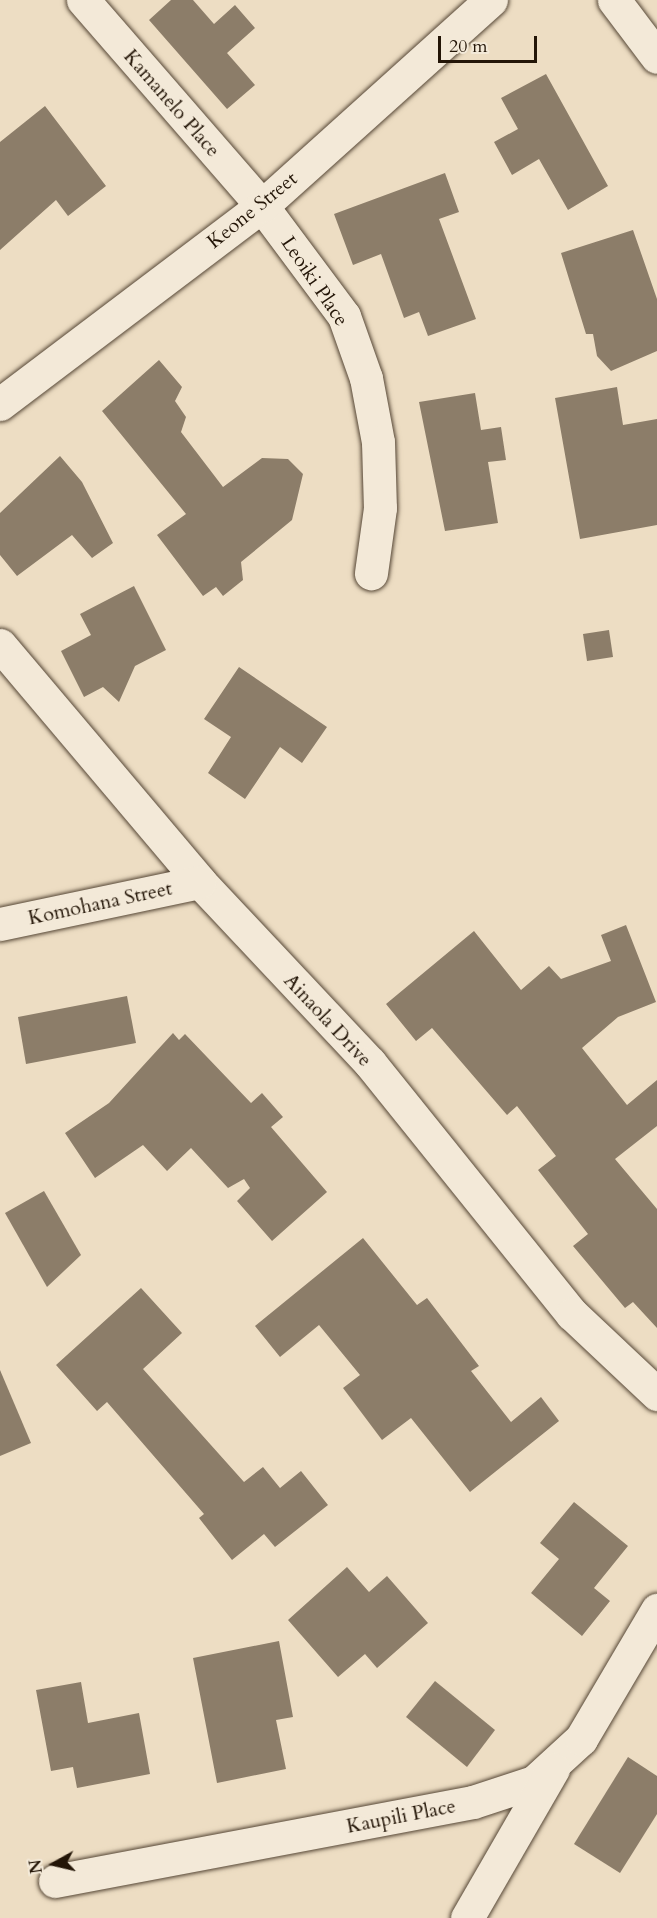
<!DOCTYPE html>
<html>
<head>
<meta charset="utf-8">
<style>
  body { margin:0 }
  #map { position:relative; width:657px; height:1918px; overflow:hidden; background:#edddc3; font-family:Cardo,serif }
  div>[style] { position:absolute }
  .building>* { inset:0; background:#8c7d69 }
  .roads { filter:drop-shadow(0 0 2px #564736) drop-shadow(0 0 2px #564736) }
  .minor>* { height:33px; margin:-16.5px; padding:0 16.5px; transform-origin:16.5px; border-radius:16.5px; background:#f3e9d8 }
  .tertiary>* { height:33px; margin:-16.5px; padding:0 16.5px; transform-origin:16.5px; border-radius:16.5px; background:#f3e9d8 }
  span { translate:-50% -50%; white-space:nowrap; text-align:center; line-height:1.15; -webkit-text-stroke:4.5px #f3e9d8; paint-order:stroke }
  .street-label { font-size:20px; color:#231507 }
  .north { position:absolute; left:24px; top:1834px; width:60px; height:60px; -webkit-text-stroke:4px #f3e9d8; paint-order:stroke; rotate:262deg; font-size:16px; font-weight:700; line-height:24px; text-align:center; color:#231507 }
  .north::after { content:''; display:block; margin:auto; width:21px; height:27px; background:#231507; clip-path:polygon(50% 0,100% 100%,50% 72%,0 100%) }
  .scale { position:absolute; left:438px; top:36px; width:99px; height:27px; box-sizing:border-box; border:3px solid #231507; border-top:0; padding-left:8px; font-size:18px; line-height:21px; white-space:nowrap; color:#231507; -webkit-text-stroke:4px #f3e9d8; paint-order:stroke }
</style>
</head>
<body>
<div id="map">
  <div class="building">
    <i style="clip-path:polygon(171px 0,193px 0,214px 24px,235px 5px,255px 28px,227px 53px,255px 85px,227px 109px,149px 20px)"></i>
    <i style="clip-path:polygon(546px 74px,608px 186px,568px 210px,539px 159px,512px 175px,494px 142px,518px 129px,501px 98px)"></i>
    <i style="clip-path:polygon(45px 106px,106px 186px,68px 216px,56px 200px,0 250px,0 142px)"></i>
    <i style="clip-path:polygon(445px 173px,459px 212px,439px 219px,476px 319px,428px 336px,419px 312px,404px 318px,381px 254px,353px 265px,334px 214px)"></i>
    <i style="clip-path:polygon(633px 230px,657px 299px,657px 351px,611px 371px,597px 356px,593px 334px,586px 334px,561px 253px)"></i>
    <i style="clip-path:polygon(159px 360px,182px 387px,175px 401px,186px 417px,181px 432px,223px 487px,262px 458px,288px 459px,303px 474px,292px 520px,241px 562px,243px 580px,223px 596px,216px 587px,203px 596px,157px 535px,186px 514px,102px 411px)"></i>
    <i style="clip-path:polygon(617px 387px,623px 425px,657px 419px,657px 525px,580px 539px,555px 398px)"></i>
    <i style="clip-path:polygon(475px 393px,481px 430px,501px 427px,506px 460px,488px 462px,498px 523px,445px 531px,419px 402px)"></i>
    <i style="clip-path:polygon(60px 456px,82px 482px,113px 543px,92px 558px,72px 535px,17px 576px,0 555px,0 513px)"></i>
    <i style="clip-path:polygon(134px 586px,166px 650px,135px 666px,119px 702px,103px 687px,84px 697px,61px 651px,91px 635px,80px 614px)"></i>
    <i style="clip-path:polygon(609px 630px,613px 657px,587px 661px,583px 634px)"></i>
    <i style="clip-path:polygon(239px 667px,327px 727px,302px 763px,280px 747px,245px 799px,208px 773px,231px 737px,204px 719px)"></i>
    <i style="clip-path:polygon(626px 925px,656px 1002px,618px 1017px,582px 1048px,627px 1105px,657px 1080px,657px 1126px,615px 1159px,657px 1209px,657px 1328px,633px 1302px,625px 1308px,573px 1246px,588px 1234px,538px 1170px,556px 1156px,517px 1106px,507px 1115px,432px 1028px,416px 1041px,386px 1004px,474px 931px,521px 990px,549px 966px,561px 979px,611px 961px,601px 935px)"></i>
    <i style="clip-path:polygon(127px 996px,136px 1043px,26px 1064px,18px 1017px)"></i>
    <i style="clip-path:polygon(173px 1033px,179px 1040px,185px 1034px,251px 1103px,262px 1093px,283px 1117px,271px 1127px,327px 1192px,272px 1241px,237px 1201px,250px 1188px,244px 1179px,228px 1188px,191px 1148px,167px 1171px,143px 1145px,95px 1178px,65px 1133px,109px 1103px)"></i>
    <i style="clip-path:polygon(44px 1191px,81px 1255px,47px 1287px,5px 1213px)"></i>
    <i style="clip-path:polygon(363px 1238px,417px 1305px,427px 1298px,479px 1366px,471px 1371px,511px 1422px,541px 1397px,559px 1421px,470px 1492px,411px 1418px,382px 1440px,343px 1388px,360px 1375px,319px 1325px,280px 1357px,255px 1326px)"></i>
    <i style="clip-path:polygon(141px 1288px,182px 1333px,143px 1369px,244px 1482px,263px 1467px,280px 1488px,301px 1471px,328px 1505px,275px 1547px,264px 1534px,232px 1560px,199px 1518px,204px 1514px,107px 1402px,97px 1411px,56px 1365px)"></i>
    <i style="clip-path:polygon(0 1370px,31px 1443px,0 1456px)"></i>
    <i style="clip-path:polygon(574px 1502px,628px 1546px,594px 1588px,610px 1601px,582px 1636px,531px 1593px,559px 1559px,540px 1543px)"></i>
    <i style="clip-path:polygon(347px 1567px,369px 1592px,387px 1576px,428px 1623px,377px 1668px,365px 1654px,338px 1677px,288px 1620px)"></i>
    <i style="clip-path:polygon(279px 1641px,293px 1717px,276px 1720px,286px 1769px,217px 1783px,193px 1658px)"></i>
    <i style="clip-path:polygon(435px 1681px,495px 1730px,467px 1767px,406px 1717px)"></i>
    <i style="clip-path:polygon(81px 1682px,88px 1723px,139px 1713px,150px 1774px,77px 1788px,73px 1767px,51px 1771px,36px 1690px)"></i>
    <i style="clip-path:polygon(628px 1757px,657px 1776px,657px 1814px,620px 1873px,574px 1844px)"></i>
  </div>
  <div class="roads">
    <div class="minor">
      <i style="left:83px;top:0;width:273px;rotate:49deg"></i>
      <i style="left:262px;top:206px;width:137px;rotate:53.3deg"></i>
      <i style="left:344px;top:316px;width:66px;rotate:70.5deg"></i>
      <i style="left:366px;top:378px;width:65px;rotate:79.4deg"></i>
      <i style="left:378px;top:442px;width:66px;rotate:88.3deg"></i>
      <i style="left:380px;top:508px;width:66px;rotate:97.9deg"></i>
      <i style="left:614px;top:0;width:71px;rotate:53deg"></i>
      <i style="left:0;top:404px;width:328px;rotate:-37.1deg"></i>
      <i style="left:262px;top:206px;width:308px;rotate:-42deg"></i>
      <i style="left:55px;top:1881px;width:425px;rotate:-10.7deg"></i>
      <i style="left:473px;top:1802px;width:64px;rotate:-18.2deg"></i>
      <i style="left:534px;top:1782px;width:64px;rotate:-42.5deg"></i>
      <i style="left:581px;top:1739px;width:150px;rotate:-59.5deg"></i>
      <i style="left:467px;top:1918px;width:172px;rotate:-60deg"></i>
    </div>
    <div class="tertiary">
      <i style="left:0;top:645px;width:310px;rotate:49.8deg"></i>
      <i style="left:200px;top:882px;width:248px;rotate:46.8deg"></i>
      <i style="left:370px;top:1063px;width:322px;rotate:51.2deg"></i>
      <i style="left:572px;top:1314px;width:117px;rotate:43.3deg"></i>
      <i style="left:0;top:924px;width:204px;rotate:-11.9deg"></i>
    </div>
  </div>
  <div class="street-label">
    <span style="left:172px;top:103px;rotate:49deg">Kamanelo Place</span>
    <span style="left:252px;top:210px;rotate:-39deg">Keone Street</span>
    <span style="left:315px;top:281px;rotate:56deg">Leoiki Place</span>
    <span style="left:100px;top:903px;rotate:-12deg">Komohana Street</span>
    <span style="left:328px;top:1020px;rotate:47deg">Ainaola Drive</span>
    <span style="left:401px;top:1816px;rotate:-11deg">Kaupili Place</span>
  </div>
  <div class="north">N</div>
  <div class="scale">20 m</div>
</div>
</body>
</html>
